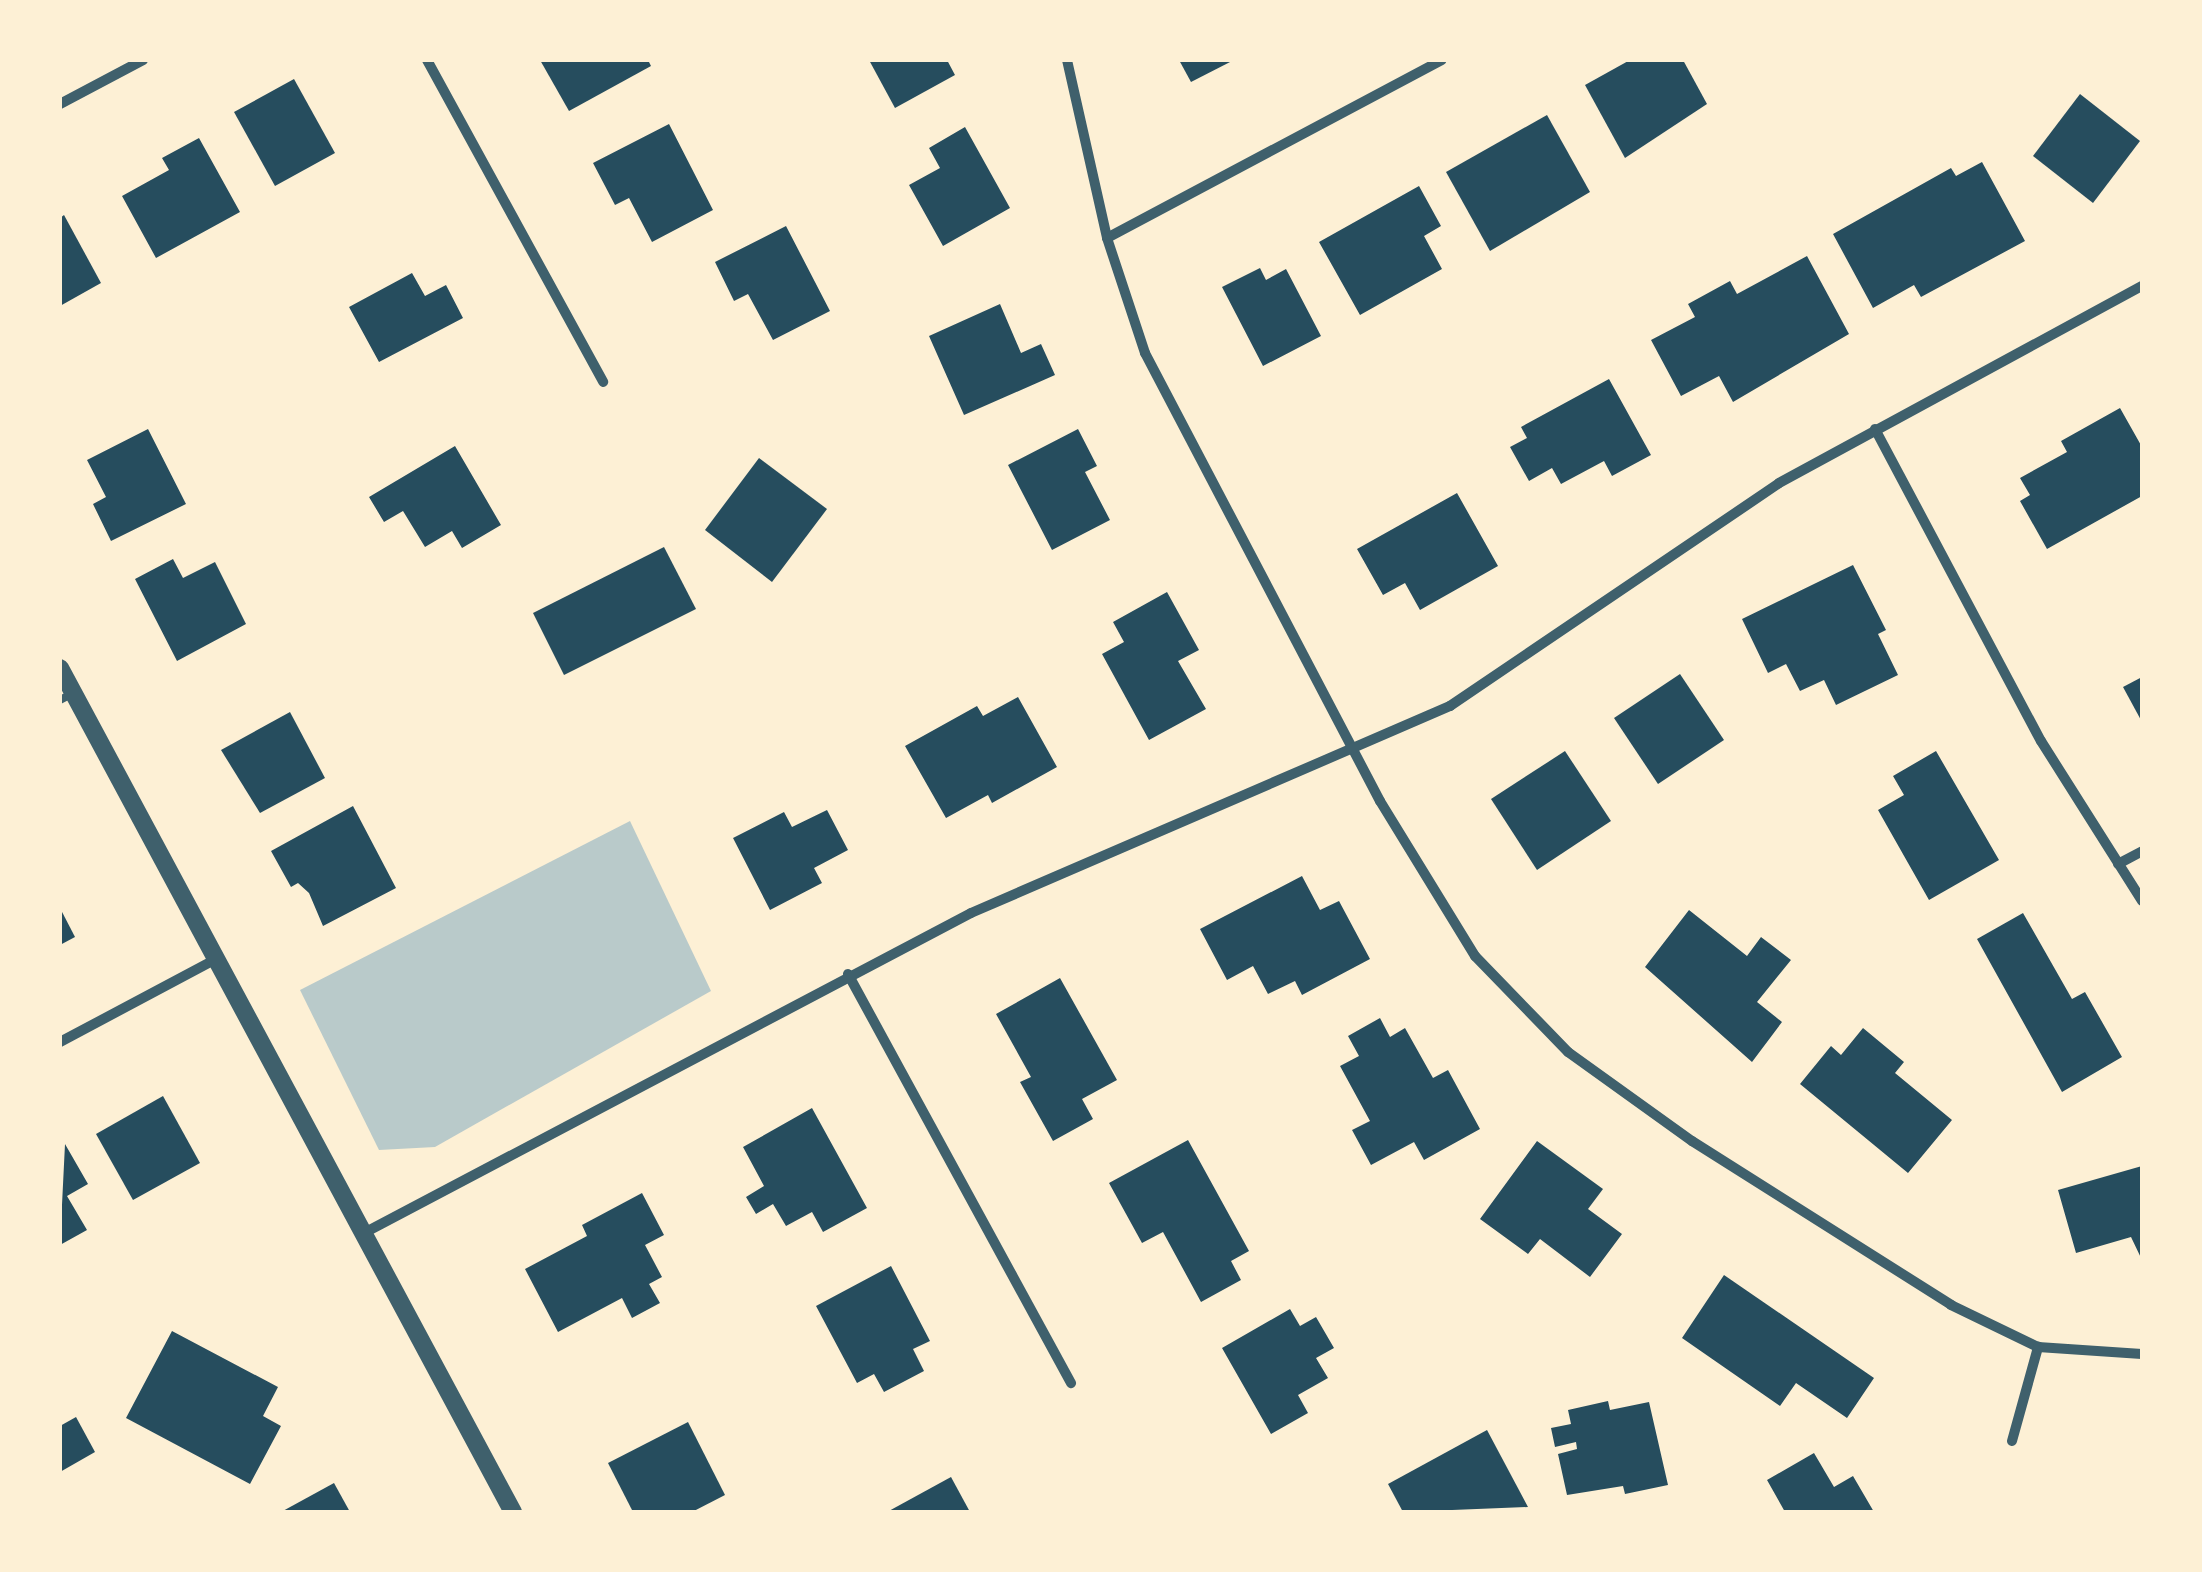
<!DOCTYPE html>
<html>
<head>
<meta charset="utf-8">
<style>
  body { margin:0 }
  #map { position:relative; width:2202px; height:1572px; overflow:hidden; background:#fdf0d5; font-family:Montserrat,sans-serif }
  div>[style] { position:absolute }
  .green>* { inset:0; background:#b9caca }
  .building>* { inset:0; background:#264d5e }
  .service>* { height:8px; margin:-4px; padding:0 4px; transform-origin:4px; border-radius:4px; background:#3f606c }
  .minor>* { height:10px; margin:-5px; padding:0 5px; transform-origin:5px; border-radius:5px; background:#3f606c }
  .tertiary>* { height:18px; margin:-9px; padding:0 9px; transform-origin:9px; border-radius:9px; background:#3f606c }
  span { translate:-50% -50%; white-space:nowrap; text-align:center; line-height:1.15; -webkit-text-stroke:10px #fdf0d5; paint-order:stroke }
  .frame { position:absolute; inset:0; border:62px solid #fdf0d5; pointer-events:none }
</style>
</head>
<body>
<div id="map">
  <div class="green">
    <i style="clip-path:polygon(630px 821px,711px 991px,435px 1147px,379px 1150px,300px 990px)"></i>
  </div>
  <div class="building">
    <i style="clip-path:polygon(540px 60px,648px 60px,651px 66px,569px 111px)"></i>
    <i style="clip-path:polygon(869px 60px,947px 60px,955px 75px,895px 108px)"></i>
    <i style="clip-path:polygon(1179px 60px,1234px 60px,1191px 82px)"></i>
    <i style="clip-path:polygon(1630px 60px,1683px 60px,1707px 104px,1625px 158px,1585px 85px)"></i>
    <i style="clip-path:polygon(294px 79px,335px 153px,275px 186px,234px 112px)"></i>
    <i style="clip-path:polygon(2080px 94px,2140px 141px,2093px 203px,2033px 156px)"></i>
    <i style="clip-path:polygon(1547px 115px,1590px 192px,1490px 251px,1446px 172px)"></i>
    <i style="clip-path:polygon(669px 124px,713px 210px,652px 242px,629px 198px,615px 205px,593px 163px)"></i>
    <i style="clip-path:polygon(965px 127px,1010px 208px,943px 246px,909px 185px,940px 168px,929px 148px)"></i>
    <i style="clip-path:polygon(199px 138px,240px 212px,156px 258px,122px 196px,169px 170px,162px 158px)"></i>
    <i style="clip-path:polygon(1982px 162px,2025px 241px,1921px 297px,1914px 285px,1873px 308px,1833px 234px,1951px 168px,1956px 176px)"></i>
    <i style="clip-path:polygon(1419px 186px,1441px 226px,1424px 236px,1442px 269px,1360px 315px,1319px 242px)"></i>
    <i style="clip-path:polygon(64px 215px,101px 283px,60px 306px,60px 218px)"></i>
    <i style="clip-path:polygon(786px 226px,830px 311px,773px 340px,748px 294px,734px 301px,715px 262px)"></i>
    <i style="clip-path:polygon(1807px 256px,1849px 334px,1733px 402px,1719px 376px,1681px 396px,1651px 340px,1695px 317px,1688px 304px,1730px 281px,1737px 294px)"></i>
    <i style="clip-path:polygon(1260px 268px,1266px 280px,1286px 269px,1321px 336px,1263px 366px,1222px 287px)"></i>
    <i style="clip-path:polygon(412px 273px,425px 296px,446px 285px,463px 318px,379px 362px,349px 307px)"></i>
    <i style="clip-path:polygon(1000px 304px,1021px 353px,1041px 344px,1055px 375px,964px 415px,929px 336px)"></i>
    <i style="clip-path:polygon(1609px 379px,1651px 455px,1612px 476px,1604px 461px,1561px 484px,1552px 468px,1529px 481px,1510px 447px,1527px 438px,1521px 427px)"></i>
    <i style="clip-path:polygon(2120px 408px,2142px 447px,2142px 496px,2047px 549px,2020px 501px,2030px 495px,2020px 478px,2067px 452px,2061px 441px)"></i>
    <i style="clip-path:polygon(148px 429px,186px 504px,111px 541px,93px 504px,106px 497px,87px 460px)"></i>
    <i style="clip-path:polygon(1078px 429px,1097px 466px,1085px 472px,1110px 520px,1052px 550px,1008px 465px)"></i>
    <i style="clip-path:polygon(455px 446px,501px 525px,462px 548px,452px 531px,425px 547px,403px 511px,384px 522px,369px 497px)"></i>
    <i style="clip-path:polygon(759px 458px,827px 509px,772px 582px,705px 530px)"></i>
    <i style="clip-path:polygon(1457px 493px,1498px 566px,1420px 610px,1405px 583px,1383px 595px,1357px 549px)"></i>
    <i style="clip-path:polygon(664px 547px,696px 609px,564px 675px,533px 613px)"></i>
    <i style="clip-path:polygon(173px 559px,183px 578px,215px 562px,246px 624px,177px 661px,135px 579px)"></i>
    <i style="clip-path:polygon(1853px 565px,1886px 630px,1878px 634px,1898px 675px,1836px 705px,1824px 680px,1800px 691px,1786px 664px,1768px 673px,1742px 619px)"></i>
    <i style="clip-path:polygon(1167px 592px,1199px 650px,1178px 661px,1206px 709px,1149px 740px,1102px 654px,1124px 642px,1113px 622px)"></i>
    <i style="clip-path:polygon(1680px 674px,1724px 740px,1658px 784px,1614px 718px)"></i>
    <i style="clip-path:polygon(2142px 677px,2142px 722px,2123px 687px)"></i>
    <i style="clip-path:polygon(1018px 697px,1057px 767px,992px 803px,988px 795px,946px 818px,905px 746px,977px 706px,983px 716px)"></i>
    <i style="clip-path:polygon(290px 712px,325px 778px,260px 813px,221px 750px)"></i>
    <i style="clip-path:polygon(1565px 751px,1611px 821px,1537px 870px,1491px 799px)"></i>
    <i style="clip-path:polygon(1936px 751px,1999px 860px,1929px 900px,1878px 810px,1904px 795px,1893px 776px)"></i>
    <i style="clip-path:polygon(353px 806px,396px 888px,323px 926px,309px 893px,298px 883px,291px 887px,271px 851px)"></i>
    <i style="clip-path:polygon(827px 810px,848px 850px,814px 868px,822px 883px,770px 910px,733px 838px,784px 812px,792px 827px)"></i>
    <i style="clip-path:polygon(1302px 876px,1320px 910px,1339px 901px,1370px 959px,1302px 995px,1295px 981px,1268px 994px,1253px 966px,1227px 980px,1200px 929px)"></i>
    <i style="clip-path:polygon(60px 908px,75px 937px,60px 945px)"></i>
    <i style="clip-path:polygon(1689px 910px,1747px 956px,1761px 937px,1791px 960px,1757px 1002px,1782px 1022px,1752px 1062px,1645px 967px)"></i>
    <i style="clip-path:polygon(2023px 913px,2072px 999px,2085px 992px,2122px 1057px,2062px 1092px,1977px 939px)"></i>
    <i style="clip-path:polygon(1060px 978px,1117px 1080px,1082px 1099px,1093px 1119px,1053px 1141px,1020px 1082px,1031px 1077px,996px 1014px)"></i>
    <i style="clip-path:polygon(1380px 1018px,1390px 1037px,1405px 1028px,1433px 1078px,1448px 1070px,1480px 1129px,1424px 1160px,1414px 1142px,1371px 1165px,1352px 1130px,1370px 1121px,1340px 1066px,1359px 1056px,1348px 1036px)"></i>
    <i style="clip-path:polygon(1863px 1028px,1904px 1062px,1895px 1073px,1952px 1120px,1908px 1173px,1800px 1084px,1831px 1046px,1841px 1055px)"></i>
    <i style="clip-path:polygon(163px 1096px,200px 1163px,133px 1200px,96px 1134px)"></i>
    <i style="clip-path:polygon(812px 1108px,867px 1208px,823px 1232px,812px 1212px,786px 1226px,773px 1204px,756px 1214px,746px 1197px,764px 1186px,743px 1147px)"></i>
    <i style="clip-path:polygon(1188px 1140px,1249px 1251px,1231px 1261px,1241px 1280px,1201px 1302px,1163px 1232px,1142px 1243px,1109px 1183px)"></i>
    <i style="clip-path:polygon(1537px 1141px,1603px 1189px,1588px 1209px,1622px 1234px,1590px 1277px,1540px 1239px,1528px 1254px,1480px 1219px)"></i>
    <i style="clip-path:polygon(65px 1144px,88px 1184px,67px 1196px,87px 1230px,60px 1245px)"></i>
    <i style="clip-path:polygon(2142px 1166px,2142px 1260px,2131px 1237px,2076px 1253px,2058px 1190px)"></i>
    <i style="clip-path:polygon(642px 1193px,664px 1235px,645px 1245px,662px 1277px,649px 1284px,660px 1303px,632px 1318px,622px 1298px,558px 1332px,525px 1269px,587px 1236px,582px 1225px)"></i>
    <i style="clip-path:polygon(891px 1266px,930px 1341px,913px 1349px,924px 1371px,884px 1392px,874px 1374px,857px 1383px,816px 1306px)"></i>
    <i style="clip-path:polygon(1724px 1275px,1874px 1378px,1847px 1418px,1796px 1383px,1780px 1406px,1682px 1338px)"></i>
    <i style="clip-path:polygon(1290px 1309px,1300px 1326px,1316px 1317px,1334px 1348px,1316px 1358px,1328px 1378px,1298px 1395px,1308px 1413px,1271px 1434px,1222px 1348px)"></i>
    <i style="clip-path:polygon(172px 1331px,278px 1387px,263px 1416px,281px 1426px,250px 1484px,126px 1418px)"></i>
    <i style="clip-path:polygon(1608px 1401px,1610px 1410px,1649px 1402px,1668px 1485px,1625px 1494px,1623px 1486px,1567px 1495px,1558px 1454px,1577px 1449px,1576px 1442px,1555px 1447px,1551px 1428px,1571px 1424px,1568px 1410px)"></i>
    <i style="clip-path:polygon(76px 1417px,95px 1452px,60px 1472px,60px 1426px)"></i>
    <i style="clip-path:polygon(688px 1422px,725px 1495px,692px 1512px,633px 1512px,608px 1463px)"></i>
    <i style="clip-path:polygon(1487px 1430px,1528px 1507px,1403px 1512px,1388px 1484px)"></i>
    <i style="clip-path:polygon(1814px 1453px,1834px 1487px,1853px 1476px,1874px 1512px,1785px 1512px,1767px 1480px)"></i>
    <i style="clip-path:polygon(951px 1477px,970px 1512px,887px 1512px)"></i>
    <i style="clip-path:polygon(334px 1483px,350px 1512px,281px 1512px)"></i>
  </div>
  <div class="service">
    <i style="left:60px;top:700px;width:15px;rotate:-28deg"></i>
  </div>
  <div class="minor">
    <i style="left:427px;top:60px;width:367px;rotate:61.3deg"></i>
    <i style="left:1067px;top:60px;width:182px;rotate:77.3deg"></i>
    <i style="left:1107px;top:238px;width:121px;rotate:71.7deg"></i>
    <i style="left:1145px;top:353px;width:506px;rotate:62.32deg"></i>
    <i style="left:1380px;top:801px;width:182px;rotate:58.5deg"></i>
    <i style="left:1475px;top:956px;width:134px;rotate:45.9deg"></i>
    <i style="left:1568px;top:1052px;width:153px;rotate:35.7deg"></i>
    <i style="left:1692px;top:1141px;width:307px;rotate:32.3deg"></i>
    <i style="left:1951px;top:1305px;width:97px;rotate:25.8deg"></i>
    <i style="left:2038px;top:1347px;width:104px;rotate:3.9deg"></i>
    <i style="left:60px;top:104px;width:94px;rotate:-27.9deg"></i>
    <i style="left:1107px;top:238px;width:379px;rotate:-28deg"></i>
    <i style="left:1875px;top:429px;width:353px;rotate:62deg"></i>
    <i style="left:2041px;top:741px;width:189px;rotate:57.7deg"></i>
    <i style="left:2118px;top:864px;width:27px;rotate:-28deg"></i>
    <i style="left:848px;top:974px;width:466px;rotate:61.4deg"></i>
    <i style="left:60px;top:1042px;width:177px;rotate:-28deg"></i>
    <i style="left:364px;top:1233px;width:686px;rotate:-27.8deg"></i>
    <i style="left:971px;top:913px;width:522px;rotate:-23.37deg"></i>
    <i style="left:1450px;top:706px;width:397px;rotate:-34.1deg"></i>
    <i style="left:1779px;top:483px;width:413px;rotate:-28.5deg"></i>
    <i style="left:2012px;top:1441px;width:98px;rotate:-74.5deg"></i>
  </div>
  <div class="tertiary">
    <i style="left:60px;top:668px;width:958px;rotate:61.78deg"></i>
  </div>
  <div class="frame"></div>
</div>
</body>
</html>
